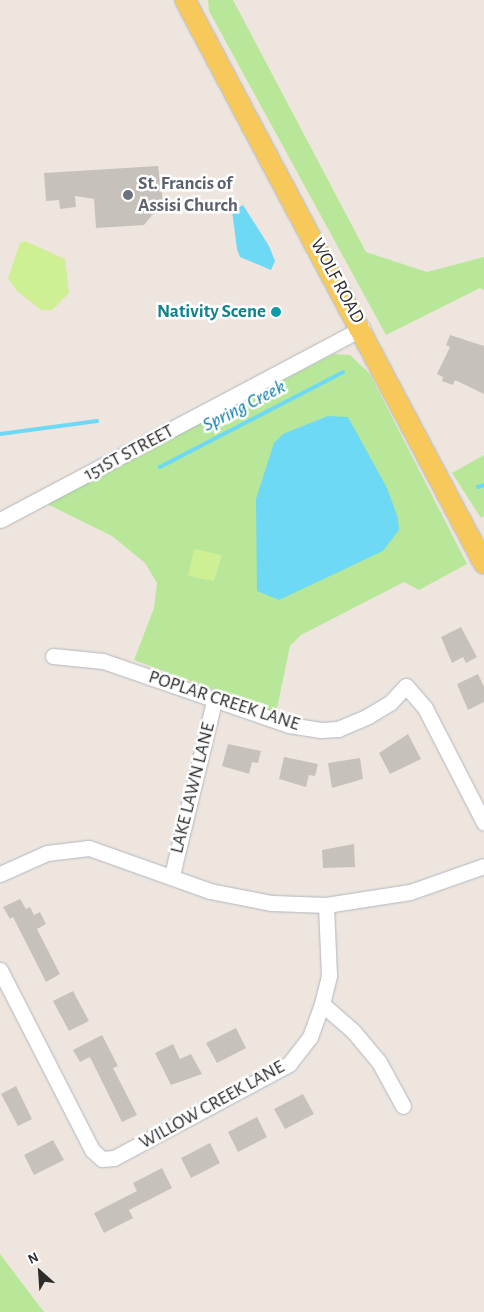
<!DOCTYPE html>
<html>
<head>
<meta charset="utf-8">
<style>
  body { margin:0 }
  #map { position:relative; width:484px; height:1312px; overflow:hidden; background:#eee6de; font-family:"Alegreya Sans",sans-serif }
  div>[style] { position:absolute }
  .green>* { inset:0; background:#b8e799 }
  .pitch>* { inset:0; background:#ceef94 }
  .water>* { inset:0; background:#6dd9f4 }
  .stream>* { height:4px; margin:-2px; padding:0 2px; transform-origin:2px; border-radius:2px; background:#6dd9f4 }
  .building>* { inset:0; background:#c6c1ba }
  .roads { filter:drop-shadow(0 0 1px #b2b6c0) drop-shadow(0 0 1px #b2b6c0) }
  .minor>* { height:15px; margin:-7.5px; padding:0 7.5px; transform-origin:7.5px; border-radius:7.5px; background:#fff }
  .major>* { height:20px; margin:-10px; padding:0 10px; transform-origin:10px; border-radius:10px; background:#f7c95a }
  .dots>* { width:14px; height:14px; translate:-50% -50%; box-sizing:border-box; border:2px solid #fff; border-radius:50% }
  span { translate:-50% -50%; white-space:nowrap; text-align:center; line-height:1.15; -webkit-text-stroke:5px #fff; paint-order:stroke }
  .worship-label { font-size:19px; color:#5b616d; font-weight:700 }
  .left { translate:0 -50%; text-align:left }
  .street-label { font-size:19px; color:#2c2c2c }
  .culture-label { font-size:19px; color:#0d838f; font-weight:700 }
  .right { translate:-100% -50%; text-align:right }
  .water-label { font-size:20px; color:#0779a5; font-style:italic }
  .north { position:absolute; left:15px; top:1247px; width:50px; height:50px; -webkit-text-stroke:4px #fff; paint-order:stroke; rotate:334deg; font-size:14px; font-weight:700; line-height:20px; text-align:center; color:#2c2c2c }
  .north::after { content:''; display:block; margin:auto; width:18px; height:22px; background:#2c2c2c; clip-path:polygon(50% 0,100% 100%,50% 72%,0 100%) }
</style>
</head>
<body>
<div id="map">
  <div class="green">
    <i style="clip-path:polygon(208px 0,233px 0,366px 252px,427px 272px,484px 257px,484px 290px,480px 288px,386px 335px,209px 11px)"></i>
    <i style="clip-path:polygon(334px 354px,350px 355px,370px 374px,467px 564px,419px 590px,404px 582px,301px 635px,290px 646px,276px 713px,134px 660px,154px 608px,157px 583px,145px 563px,112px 536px,45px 503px)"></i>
    <i style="clip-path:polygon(484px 455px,484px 516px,481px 518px,452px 473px)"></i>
    <i style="clip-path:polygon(0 1254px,44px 1312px,0 1312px)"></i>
  </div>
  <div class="pitch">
    <i style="clip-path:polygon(25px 241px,65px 259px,69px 293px,52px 310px,41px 310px,17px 291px,8px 278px,20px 243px)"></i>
    <i style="clip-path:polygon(194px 549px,222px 555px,214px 581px,188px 576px)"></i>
  </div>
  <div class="water">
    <i style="clip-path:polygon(243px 205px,269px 246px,275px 261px,271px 270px,240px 257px,237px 249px,232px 211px)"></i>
    <i style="clip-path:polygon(328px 416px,348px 417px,387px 488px,398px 518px,399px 530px,383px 551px,279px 600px,257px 591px,256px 499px,274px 443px,283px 434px)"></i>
  </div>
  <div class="stream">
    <i style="left:0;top:434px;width:98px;rotate:-7.6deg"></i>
    <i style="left:160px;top:467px;width:206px;rotate:-27.4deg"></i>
    <i style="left:478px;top:487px;width:6px;rotate:-18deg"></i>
  </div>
  <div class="building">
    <i style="clip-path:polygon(158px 166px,163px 202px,144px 225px,96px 228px,94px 199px,75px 196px,76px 207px,60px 209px,59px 200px,46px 201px,44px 173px)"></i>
    <i style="clip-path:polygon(450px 335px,484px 346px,484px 394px,455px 380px,453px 385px,442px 381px,443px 377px,437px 374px,450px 347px,446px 345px)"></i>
    <i style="clip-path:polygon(461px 627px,477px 657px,466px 663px,463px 657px,452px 663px,441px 637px)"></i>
    <i style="clip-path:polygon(478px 674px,484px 687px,484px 702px,468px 710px,457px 684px)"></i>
    <i style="clip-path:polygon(408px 734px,421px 759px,390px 774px,379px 753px)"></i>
    <i style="clip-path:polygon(228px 744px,261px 751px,258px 763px,252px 762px,249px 774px,222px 766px)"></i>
    <i style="clip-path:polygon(284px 757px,318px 764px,315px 776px,309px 775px,306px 787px,279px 779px)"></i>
    <i style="clip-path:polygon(360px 758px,363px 779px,332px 788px,328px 763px)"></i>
    <i style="clip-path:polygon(354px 844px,355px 867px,323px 868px,322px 850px)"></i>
    <i style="clip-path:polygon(20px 899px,26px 909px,30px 907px,34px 915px,40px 912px,46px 924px,37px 929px,60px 974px,46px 982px,13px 917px,10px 919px,3px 907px)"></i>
    <i style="clip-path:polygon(73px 991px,89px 1021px,69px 1031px,53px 1001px)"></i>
    <i style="clip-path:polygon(236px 1028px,246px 1048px,217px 1063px,206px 1043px)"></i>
    <i style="clip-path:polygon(102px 1035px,118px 1066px,113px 1068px,137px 1115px,122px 1122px,90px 1057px,80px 1062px,73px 1050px)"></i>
    <i style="clip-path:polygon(173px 1044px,180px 1059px,191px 1054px,202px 1074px,171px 1085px,155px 1053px)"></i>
    <i style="clip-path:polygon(16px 1086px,32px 1119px,18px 1126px,1px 1094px)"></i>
    <i style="clip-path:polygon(303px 1094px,314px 1114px,285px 1129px,274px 1109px)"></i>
    <i style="clip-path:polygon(257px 1117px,267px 1137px,238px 1152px,228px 1132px)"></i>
    <i style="clip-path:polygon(53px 1140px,64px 1160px,34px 1175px,24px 1155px)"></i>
    <i style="clip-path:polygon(210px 1143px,220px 1163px,191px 1178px,181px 1158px)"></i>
    <i style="clip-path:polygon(162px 1168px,172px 1188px,129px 1210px,133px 1218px,104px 1233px,94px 1213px,137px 1191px,133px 1183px)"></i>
  </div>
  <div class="roads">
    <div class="minor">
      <i style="left:0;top:520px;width:410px;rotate:-27.9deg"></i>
      <i style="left:53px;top:656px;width:50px;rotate:5.7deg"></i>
      <i style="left:103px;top:661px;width:197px;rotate:19deg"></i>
      <i style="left:289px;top:725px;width:32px;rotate:9deg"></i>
      <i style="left:321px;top:730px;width:17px;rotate:-3deg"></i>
      <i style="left:338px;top:729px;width:33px;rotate:-23deg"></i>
      <i style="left:368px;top:716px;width:26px;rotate:-31deg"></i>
      <i style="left:390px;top:703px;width:23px;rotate:-47deg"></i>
      <i style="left:406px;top:686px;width:29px;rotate:49deg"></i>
      <i style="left:425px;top:708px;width:129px;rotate:62.8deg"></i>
      <i style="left:0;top:874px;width:51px;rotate:-24.1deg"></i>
      <i style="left:47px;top:853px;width:42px;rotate:-6.8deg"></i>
      <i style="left:89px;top:848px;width:128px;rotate:19.6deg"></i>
      <i style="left:210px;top:891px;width:63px;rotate:11deg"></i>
      <i style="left:272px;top:903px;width:54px;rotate:2.1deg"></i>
      <i style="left:326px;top:905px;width:85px;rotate:-8.8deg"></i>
      <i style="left:410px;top:892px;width:78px;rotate:-19.4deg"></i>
      <i style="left:172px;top:875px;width:179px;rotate:-76.4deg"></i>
      <i style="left:0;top:970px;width:202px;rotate:62.9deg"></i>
      <i style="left:92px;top:1150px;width:13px;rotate:42deg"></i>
      <i style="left:102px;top:1159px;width:12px;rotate:-5deg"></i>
      <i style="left:114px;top:1158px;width:199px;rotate:-28.2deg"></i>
      <i style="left:289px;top:1064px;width:34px;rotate:-52deg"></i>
      <i style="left:310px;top:1037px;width:35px;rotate:-70deg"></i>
      <i style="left:322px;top:1004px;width:30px;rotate:-76deg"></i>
      <i style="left:329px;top:975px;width:70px;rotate:-92.5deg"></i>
      <i style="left:322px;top:1004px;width:41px;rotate:41.1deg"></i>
      <i style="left:353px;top:1031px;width:40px;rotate:50deg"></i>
      <i style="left:379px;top:1062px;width:50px;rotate:61.4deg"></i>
    </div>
    <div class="major">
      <i style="left:185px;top:0;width:638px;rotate:62.07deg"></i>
    </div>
  </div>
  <div class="dots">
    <i style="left:128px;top:195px;background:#6b7280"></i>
    <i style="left:276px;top:312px;background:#0f9aa8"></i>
  </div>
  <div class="worship-label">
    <span class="left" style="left:138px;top:195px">St. Francis of<br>Assisi Church</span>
  </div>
  <div class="street-label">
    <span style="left:337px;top:281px;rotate:62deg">WOLF ROAD</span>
    <span style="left:129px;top:453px;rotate:-28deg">151ST STREET</span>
    <span style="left:224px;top:701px;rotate:18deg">POPLAR CREEK LANE</span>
    <span style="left:193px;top:788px;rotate:-76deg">LAKE LAWN LANE</span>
    <span style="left:212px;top:1105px;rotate:-29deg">WILLOW CREEK LANE</span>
  </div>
  <div class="culture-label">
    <span class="right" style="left:266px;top:312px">Nativity Scene</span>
  </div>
  <div class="water-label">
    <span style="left:244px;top:406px;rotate:-27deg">Spring Creek</span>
  </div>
  <div class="north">N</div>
</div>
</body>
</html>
